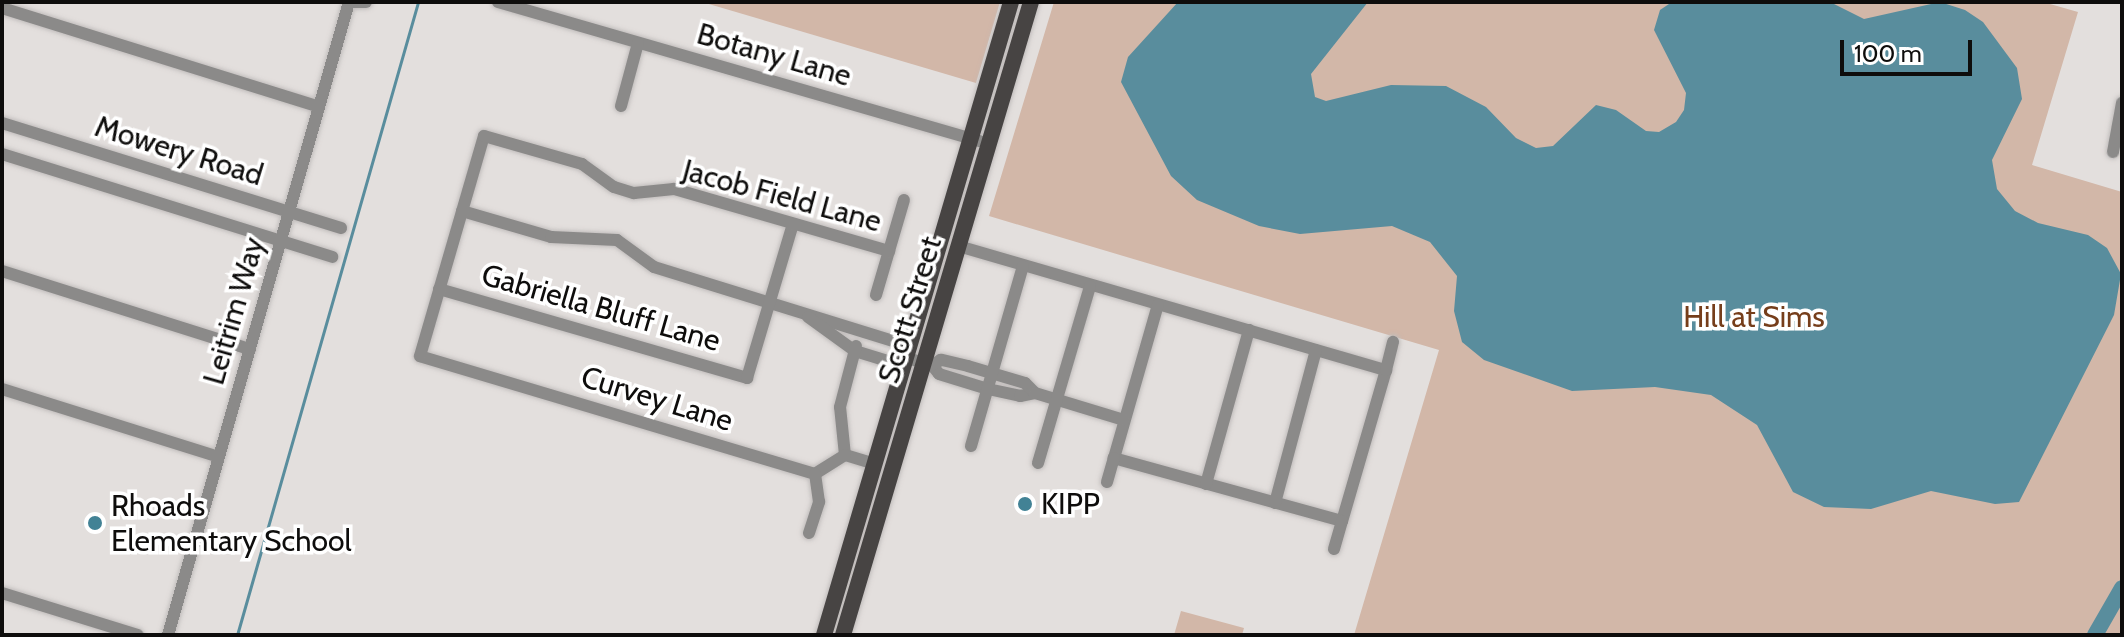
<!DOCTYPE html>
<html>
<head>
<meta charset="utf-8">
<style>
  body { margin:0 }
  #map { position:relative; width:2124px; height:637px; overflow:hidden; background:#e3dfdd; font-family:Cabin,sans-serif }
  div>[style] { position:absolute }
  .green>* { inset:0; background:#d2b7a8 }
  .water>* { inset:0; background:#598d9d }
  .stream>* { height:3px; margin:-1.5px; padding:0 1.5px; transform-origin:1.5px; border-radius:1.5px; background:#598d9d }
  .river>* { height:16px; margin:-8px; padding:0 8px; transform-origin:8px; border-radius:8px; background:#598d9d }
  .roads { filter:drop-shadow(0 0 2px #c1bdbc) drop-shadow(0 0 2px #c1bdbc) }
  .minor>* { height:12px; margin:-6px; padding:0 6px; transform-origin:6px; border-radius:6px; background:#8b8a89 }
  .major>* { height:16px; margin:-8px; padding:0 8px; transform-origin:8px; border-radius:8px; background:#474443 }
  .dots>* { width:22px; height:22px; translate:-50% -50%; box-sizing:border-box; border:4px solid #fff; border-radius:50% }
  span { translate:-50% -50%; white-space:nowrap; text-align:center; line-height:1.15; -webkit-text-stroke:7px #fff; paint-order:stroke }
  .street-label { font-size:30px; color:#0e0d0c }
  .park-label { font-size:30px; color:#763e1b }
  .poi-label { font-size:30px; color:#0e0d0c }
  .left { translate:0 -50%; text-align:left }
  .frame { position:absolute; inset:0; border:4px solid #0e0d0c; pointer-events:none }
  .scale { position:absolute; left:1840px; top:40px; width:132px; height:36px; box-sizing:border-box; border:4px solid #0e0d0c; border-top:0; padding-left:10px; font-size:24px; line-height:28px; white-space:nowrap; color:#0e0d0c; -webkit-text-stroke:6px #fff; paint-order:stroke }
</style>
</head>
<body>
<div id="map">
  <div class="green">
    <i style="clip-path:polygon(702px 2px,1000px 2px,976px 83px)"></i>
    <i style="clip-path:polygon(1054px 2px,2043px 2px,2078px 12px,2032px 165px,2122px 192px,2122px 635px,1354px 635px,1439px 350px,989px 216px)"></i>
    <i style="clip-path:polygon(1181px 611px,1244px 628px,1242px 635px,1174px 635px)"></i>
  </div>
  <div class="water">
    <i style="clip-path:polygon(1178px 2px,1368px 2px,1311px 74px,1315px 97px,1326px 101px,1391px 85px,1446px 86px,1486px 107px,1516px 138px,1536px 148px,1553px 146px,1596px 105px,1616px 110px,1646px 131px,1659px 132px,1676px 122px,1684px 110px,1686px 93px,1654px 30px,1660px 10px,1672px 2px,1830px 2px,1864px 19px,1940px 2px,1965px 10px,1983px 22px,2017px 68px,2022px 99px,1992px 160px,1997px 189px,2015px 211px,2038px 223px,2088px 235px,2107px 248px,2121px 274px,2114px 315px,2019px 502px,1995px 504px,1931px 491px,1871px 509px,1824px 507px,1793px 492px,1757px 425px,1711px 395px,1655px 387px,1572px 391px,1484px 360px,1462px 342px,1454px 311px,1457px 276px,1430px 242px,1392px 226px,1300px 234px,1259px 226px,1197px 200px,1171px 176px,1121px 82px,1128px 57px)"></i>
  </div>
  <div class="stream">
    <i style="left:237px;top:635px;width:658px;rotate:-74.04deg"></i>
  </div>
  <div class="river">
    <i style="left:2095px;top:635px;width:54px;rotate:-60.1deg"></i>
  </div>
  <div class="roads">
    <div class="minor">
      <i style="left:353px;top:2px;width:13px"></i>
      <i style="left:498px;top:2px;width:501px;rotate:16.12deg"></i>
      <i style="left:2px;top:8px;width:332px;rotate:17.3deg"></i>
      <i style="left:621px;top:106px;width:65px;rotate:-74.9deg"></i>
      <i style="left:2px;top:123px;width:355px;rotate:17.2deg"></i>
      <i style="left:2113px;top:152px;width:50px;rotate:-79.6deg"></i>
      <i style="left:2px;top:154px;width:346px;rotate:17.3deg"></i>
      <i style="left:462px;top:211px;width:93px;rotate:16.3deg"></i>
      <i style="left:551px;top:237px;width:66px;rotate:2.6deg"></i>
      <i style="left:617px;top:240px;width:46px;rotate:36.1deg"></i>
      <i style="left:654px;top:267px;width:257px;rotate:17.2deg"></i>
      <i style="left:900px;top:343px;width:17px;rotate:65deg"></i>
      <i style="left:958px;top:246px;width:446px;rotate:16.2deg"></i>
      <i style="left:1386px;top:370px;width:157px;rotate:106.2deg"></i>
      <i style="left:1342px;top:521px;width:237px;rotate:-164.6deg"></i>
      <i style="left:1114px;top:458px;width:159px;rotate:-74deg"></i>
      <i style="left:2px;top:271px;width:260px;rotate:17.5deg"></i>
      <i style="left:439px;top:289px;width:321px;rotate:16.1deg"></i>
      <i style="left:747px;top:378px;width:161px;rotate:-73.4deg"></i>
      <i style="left:876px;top:295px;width:99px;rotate:-73.6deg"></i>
      <i style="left:808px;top:317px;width:58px;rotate:35.9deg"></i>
      <i style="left:855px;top:351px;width:41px;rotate:17.1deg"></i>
      <i style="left:894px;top:363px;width:14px;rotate:-21deg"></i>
      <i style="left:907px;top:358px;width:26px;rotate:16deg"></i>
      <i style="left:932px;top:365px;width:11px;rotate:52deg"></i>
      <i style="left:939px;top:374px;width:51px;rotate:17deg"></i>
      <i style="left:988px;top:389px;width:33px;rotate:12deg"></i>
      <i style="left:1020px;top:396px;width:15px;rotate:-11deg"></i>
      <i style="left:1035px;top:393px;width:14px;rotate:-135deg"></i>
      <i style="left:1025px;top:383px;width:59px;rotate:-163.4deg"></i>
      <i style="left:968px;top:366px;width:28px;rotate:-167deg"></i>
      <i style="left:941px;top:360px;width:10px;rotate:151deg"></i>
      <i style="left:1386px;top:370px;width:29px;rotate:-76deg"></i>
      <i style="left:2px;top:389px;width:227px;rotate:17.4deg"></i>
      <i style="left:1035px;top:393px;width:93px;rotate:16.9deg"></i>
      <i style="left:971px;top:446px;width:187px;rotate:-73.9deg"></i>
      <i style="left:845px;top:455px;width:48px;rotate:-95.9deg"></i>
      <i style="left:840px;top:407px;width:63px;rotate:-75.3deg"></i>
      <i style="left:1038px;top:463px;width:184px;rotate:-73.6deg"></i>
      <i style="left:875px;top:464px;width:31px;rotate:-163deg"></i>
      <i style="left:845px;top:455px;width:36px;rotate:148deg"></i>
      <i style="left:815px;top:474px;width:412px;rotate:-163.4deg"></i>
      <i style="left:420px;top:356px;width:229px;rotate:-73.8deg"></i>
      <i style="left:484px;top:136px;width:102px;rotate:15.9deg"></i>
      <i style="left:582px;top:164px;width:39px;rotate:36deg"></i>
      <i style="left:614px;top:187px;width:21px;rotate:17deg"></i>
      <i style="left:634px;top:193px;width:40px;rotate:-5.7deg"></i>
      <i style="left:674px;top:189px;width:224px;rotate:16.1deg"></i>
      <i style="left:1107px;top:482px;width:25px;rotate:-74deg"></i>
      <i style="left:1206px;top:484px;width:160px;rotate:-74.4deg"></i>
      <i style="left:1275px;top:503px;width:158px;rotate:-75deg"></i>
      <i style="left:809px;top:533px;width:33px;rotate:-72deg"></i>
      <i style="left:819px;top:502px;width:28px;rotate:-98deg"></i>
      <i style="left:1334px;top:549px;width:29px;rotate:-74deg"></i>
      <i style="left:2px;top:593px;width:142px;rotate:17.2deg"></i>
      <i style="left:168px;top:635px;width:658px;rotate:-74.04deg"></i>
    </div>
    <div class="major">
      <i style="left:824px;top:635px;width:660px;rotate:-73.54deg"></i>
      <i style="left:843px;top:635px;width:660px;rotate:-73.46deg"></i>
    </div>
  </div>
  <div class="dots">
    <i style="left:1025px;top:504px;background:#428295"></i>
    <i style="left:95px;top:523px;background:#428295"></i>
  </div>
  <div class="street-label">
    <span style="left:774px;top:55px;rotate:16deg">Botany Lane</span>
    <span style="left:179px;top:151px;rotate:17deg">Mowery Road</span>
    <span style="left:782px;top:196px;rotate:15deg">Jacob Field Lane</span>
    <span style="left:601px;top:308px;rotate:16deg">Gabriella Bluff Lane</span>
    <span style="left:910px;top:310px;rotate:-73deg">Scott Street</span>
    <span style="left:234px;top:311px;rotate:-74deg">Leitrim Way</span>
    <span style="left:657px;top:399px;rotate:17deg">Curvey Lane</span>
  </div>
  <div class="park-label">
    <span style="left:1754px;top:317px">Hill at Sims</span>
  </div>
  <div class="poi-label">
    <span class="left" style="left:1041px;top:504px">KIPP</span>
    <span class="left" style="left:111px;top:523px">Rhoads<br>Elementary School</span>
  </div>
  <div class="frame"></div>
  <div class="scale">100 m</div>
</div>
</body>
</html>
